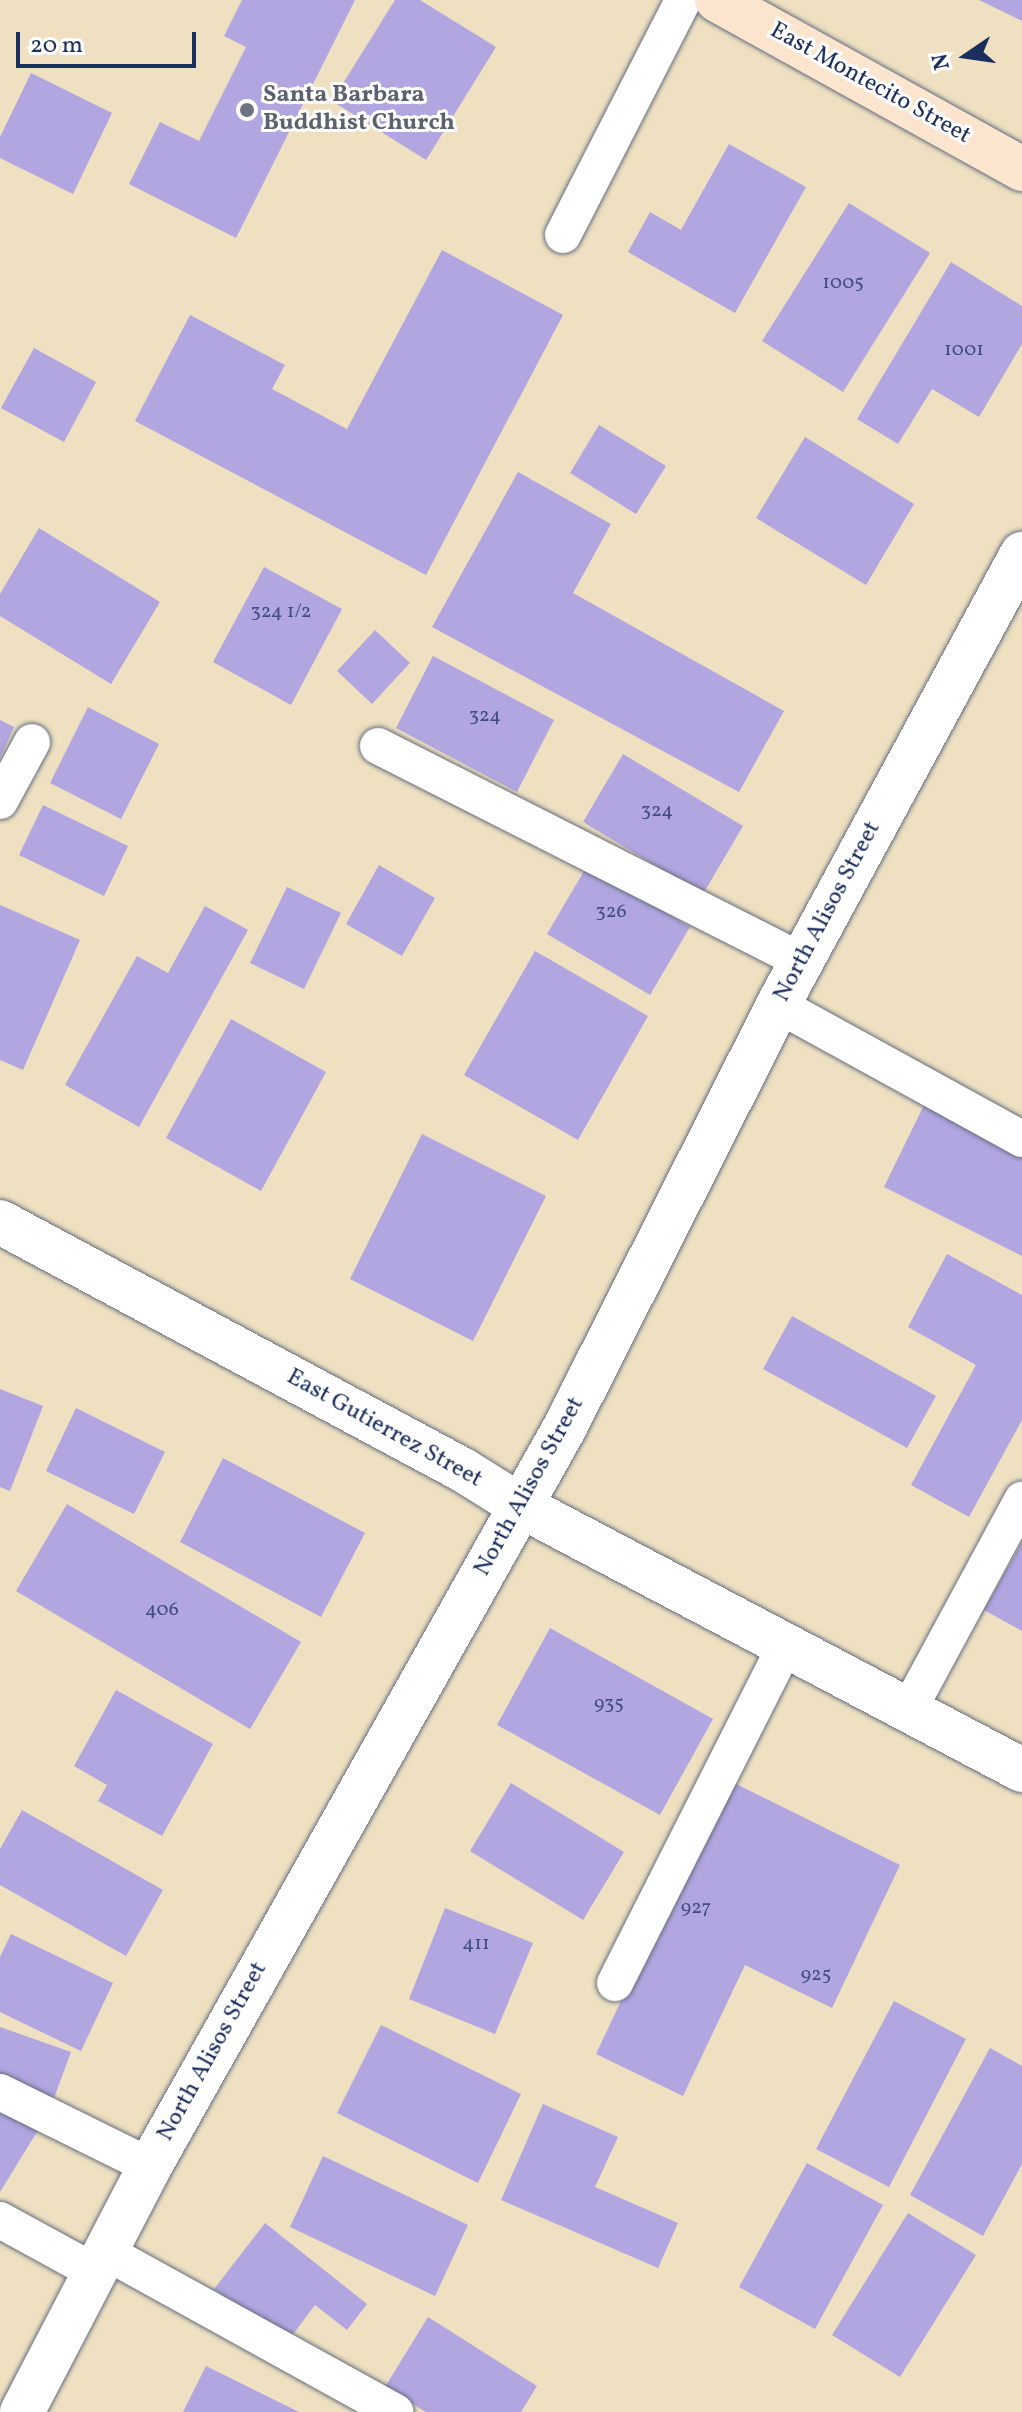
<!DOCTYPE html>
<html>
<head>
<meta charset="utf-8">
<style>
  body { margin:0 }
  #map { position:relative; width:1022px; height:2412px; overflow:hidden; background:#eee0c0; font-family:Vollkorn,serif }
  div>[style] { position:absolute }
  .building>* { inset:0; background:#b1a6e0 }
  .roads { filter:drop-shadow(0 0 2px #656d80) drop-shadow(0 0 2px #656d80) }
  .lane>* { height:36px; margin:-18px; padding:0 18px; transform-origin:18px; border-radius:18px; background:#fff }
  .street>* { height:44px; margin:-22px; padding:0 22px; transform-origin:22px; border-radius:22px; background:#fff }
  .secondary>* { height:44px; margin:-22px; padding:0 22px; transform-origin:22px; border-radius:22px; background:#fce5cf }
  .dots>* { width:22px; height:22px; translate:-50% -50%; box-sizing:border-box; border:4px solid #fff; border-radius:50% }
  span { translate:-50% -50%; white-space:nowrap; text-align:center; line-height:1.15; -webkit-text-stroke:6px #fff; paint-order:stroke }
  .number-label { font-size:20px; color:#404d7e }
  .number-label span { -webkit-text-stroke-width:0 }
  .street-label { font-size:24px; color:#1b2f5e }
  .worship-label { font-size:24px; color:#5b616d; font-weight:700 }
  .left { translate:0 -50%; text-align:left }
  .north { position:absolute; left:926px; top:16px; width:80px; height:80px; -webkit-text-stroke:6px #fff; paint-order:stroke; rotate:257deg; font-size:22px; font-weight:700; line-height:32px; text-align:center; color:#1b2f5e }
  .north::after { content:''; display:block; margin:auto; width:28px; height:36px; background:#1b2f5e; clip-path:polygon(50% 0,100% 100%,50% 72%,0 100%) }
  .scale { position:absolute; left:16px; top:32px; width:180px; height:36px; box-sizing:border-box; border:4px solid #1b2f5e; border-top:0; padding-left:10px; font-size:24px; line-height:28px; white-space:nowrap; color:#1b2f5e; -webkit-text-stroke:6px #fff; paint-order:stroke }
</style>
</head>
<body>
<div id="map">
  <div class="building">
    <i style="clip-path:polygon(242px 0,355px 0,236px 238px,129px 184px,160px 122px,199px 141px,246px 47px,224px 36px)"></i>
    <i style="clip-path:polygon(395px 0,420px 0,496px 47px,426px 160px,332px 101px)"></i>
    <i style="clip-path:polygon(979px 0,1022px 0,1022px 21px)"></i>
    <i style="clip-path:polygon(31px 73px,112px 113px,73px 194px,0 158px,0 137px)"></i>
    <i style="clip-path:polygon(729px 144px,806px 187px,735px 313px,628px 252px,650px 212px,681px 230px)"></i>
    <i style="clip-path:polygon(849px 203px,930px 253px,843px 392px,762px 341px)"></i>
    <i style="clip-path:polygon(442px 250px,563px 315px,426px 575px,135px 421px,190px 315px,285px 365px,272px 389px,347px 429px)"></i>
    <i style="clip-path:polygon(951px 262px,1022px 306px,1022px 344px,979px 417px,932px 389px,898px 444px,857px 419px)"></i>
    <i style="clip-path:polygon(34px 348px,96px 382px,64px 442px,1px 408px)"></i>
    <i style="clip-path:polygon(599px 425px,666px 466px,636px 514px,570px 473px)"></i>
    <i style="clip-path:polygon(805px 437px,914px 504px,866px 585px,756px 518px)"></i>
    <i style="clip-path:polygon(518px 472px,611px 524px,573px 593px,784px 711px,739px 792px,432px 627px)"></i>
    <i style="clip-path:polygon(39px 528px,160px 602px,111px 684px,0 616px,0 594px)"></i>
    <i style="clip-path:polygon(264px 567px,342px 609px,291px 705px,213px 662px)"></i>
    <i style="clip-path:polygon(375px 630px,410px 663px,372px 704px,337px 671px)"></i>
    <i style="clip-path:polygon(433px 656px,554px 720px,517px 792px,396px 728px)"></i>
    <i style="clip-path:polygon(88px 707px,159px 744px,121px 819px,50px 783px)"></i>
    <i style="clip-path:polygon(0 720px,14px 727px,0 758px)"></i>
    <i style="clip-path:polygon(623px 754px,743px 826px,703px 894px,583px 822px)"></i>
    <i style="clip-path:polygon(43px 805px,128px 846px,104px 896px,19px 855px)"></i>
    <i style="clip-path:polygon(379px 865px,435px 898px,402px 956px,346px 924px)"></i>
    <i style="clip-path:polygon(587px 866px,690px 927px,650px 995px,547px 934px)"></i>
    <i style="clip-path:polygon(287px 887px,341px 913px,304px 989px,250px 963px)"></i>
    <i style="clip-path:polygon(0 905px,80px 940px,23px 1070px,0 1060px)"></i>
    <i style="clip-path:polygon(205px 906px,248px 930px,139px 1127px,65px 1085px,137px 956px,168px 973px)"></i>
    <i style="clip-path:polygon(535px 951px,648px 1016px,578px 1140px,464px 1075px)"></i>
    <i style="clip-path:polygon(231px 1019px,326px 1072px,261px 1191px,166px 1138px)"></i>
    <i style="clip-path:polygon(925px 1103px,1022px 1151px,1022px 1256px,884px 1187px)"></i>
    <i style="clip-path:polygon(422px 1134px,546px 1196px,473px 1341px,350px 1279px)"></i>
    <i style="clip-path:polygon(947px 1254px,1022px 1295px,1022px 1420px,969px 1517px,911px 1485px,976px 1365px,908px 1327px)"></i>
    <i style="clip-path:polygon(792px 1316px,936px 1396px,907px 1448px,763px 1369px)"></i>
    <i style="clip-path:polygon(0 1389px,43px 1406px,10px 1491px,0 1487px)"></i>
    <i style="clip-path:polygon(76px 1408px,165px 1452px,134px 1514px,46px 1471px)"></i>
    <i style="clip-path:polygon(223px 1458px,365px 1533px,321px 1617px,180px 1542px)"></i>
    <i style="clip-path:polygon(67px 1504px,301px 1642px,250px 1729px,16px 1591px)"></i>
    <i style="clip-path:polygon(1022px 1542px,1022px 1631px,984px 1610px)"></i>
    <i style="clip-path:polygon(550px 1628px,713px 1719px,660px 1815px,497px 1725px)"></i>
    <i style="clip-path:polygon(116px 1690px,213px 1744px,162px 1836px,98px 1801px,107px 1785px,74px 1766px)"></i>
    <i style="clip-path:polygon(726px 1779px,900px 1865px,832px 2008px,745px 1965px,683px 2096px,596px 2054px)"></i>
    <i style="clip-path:polygon(511px 1783px,624px 1852px,583px 1920px,470px 1851px)"></i>
    <i style="clip-path:polygon(22px 1810px,163px 1890px,126px 1956px,0 1885px,0 1849px)"></i>
    <i style="clip-path:polygon(445px 1908px,533px 1943px,495px 2034px,409px 1999px)"></i>
    <i style="clip-path:polygon(11px 1934px,113px 1983px,81px 2051px,0 2012px,0 1957px)"></i>
    <i style="clip-path:polygon(894px 2001px,966px 2039px,889px 2187px,816px 2149px)"></i>
    <i style="clip-path:polygon(381px 2025px,521px 2094px,478px 2183px,337px 2113px)"></i>
    <i style="clip-path:polygon(0 2027px,71px 2052px,54px 2098px,0 2079px)"></i>
    <i style="clip-path:polygon(990px 2048px,1022px 2066px,1022px 2164px,983px 2236px,910px 2195px)"></i>
    <i style="clip-path:polygon(0 2102px,40px 2127px,0 2192px)"></i>
    <i style="clip-path:polygon(543px 2104px,618px 2137px,595px 2187px,678px 2223px,658px 2268px,501px 2200px)"></i>
    <i style="clip-path:polygon(323px 2156px,468px 2225px,435px 2296px,290px 2227px)"></i>
    <i style="clip-path:polygon(807px 2163px,883px 2205px,815px 2329px,739px 2287px)"></i>
    <i style="clip-path:polygon(908px 2213px,976px 2255px,900px 2377px,832px 2335px)"></i>
    <i style="clip-path:polygon(265px 2223px,367px 2304px,347px 2330px,315px 2305px,285px 2345px,214px 2289px)"></i>
    <i style="clip-path:polygon(428px 2317px,537px 2386px,521px 2412px,426px 2412px,385px 2387px)"></i>
    <i style="clip-path:polygon(206px 2366px,299px 2412px,183px 2412px)"></i>
  </div>
  <div class="roads">
    <div class="lane">
      <i style="left:563px;top:235px;width:264px;rotate:-62.9deg"></i>
      <i style="left:378px;top:746px;width:475px;rotate:26.9deg"></i>
      <i style="left:0;top:801px;width:67px;rotate:-61.5deg"></i>
      <i style="left:778px;top:1005px;width:278px;rotate:28.8deg"></i>
      <i style="left:909px;top:1709px;width:238px;rotate:-61.6deg"></i>
      <i style="left:615px;top:1983px;width:381px;rotate:-63.2deg"></i>
      <i style="left:0;top:2092px;width:167px;rotate:26.3deg"></i>
      <i style="left:0;top:2220px;width:106px;rotate:28.7deg"></i>
      <i style="left:104px;top:2251px;width:333px;rotate:28.9deg"></i>
    </div>
    <div class="street">
      <i style="left:0;top:1222px;width:525px;rotate:28.18deg"></i>
      <i style="left:463px;top:1470px;width:66px;rotate:32deg"></i>
      <i style="left:519px;top:1505px;width:569px;rotate:27.78deg"></i>
      <i style="left:22px;top:2412px;width:277px;rotate:-62.5deg"></i>
      <i style="left:150px;top:2166px;width:848px;rotate:-60.68deg"></i>
      <i style="left:565px;top:1427px;width:473px;rotate:-63.2deg"></i>
      <i style="left:778px;top:1005px;width:513px;rotate:-61.59deg"></i>
    </div>
    <div class="secondary">
      <i style="left:717px;top:0;width:349px;rotate:29deg"></i>
    </div>
  </div>
  <div class="dots">
    <i style="left:247px;top:110px;background:#6b7280"></i>
  </div>
  <div class="number-label">
    <span style="left:843px;top:283px">1005</span>
    <span style="left:964px;top:350px">1001</span>
    <span style="left:281px;top:612px">324 1/2</span>
    <span style="left:485px;top:716px">324</span>
    <span style="left:657px;top:811px">324</span>
    <span style="left:611px;top:912px">326</span>
    <span style="left:162px;top:1610px">406</span>
    <span style="left:609px;top:1704px">935</span>
    <span style="left:696px;top:1908px">927</span>
    <span style="left:476px;top:1944px">411</span>
    <span style="left:816px;top:1975px">925</span>
  </div>
  <div class="street-label">
    <span style="left:870px;top:84px;rotate:29deg">East Montecito Street</span>
    <span style="left:828px;top:912px;rotate:-62deg">North Alisos Street</span>
    <span style="left:384px;top:1429px;rotate:29deg">East Gutierrez Street</span>
    <span style="left:530px;top:1487px;rotate:-61deg">North Alisos Street</span>
    <span style="left:213px;top:2052px;rotate:-61deg">North Alisos Street</span>
  </div>
  <div class="worship-label">
    <span class="left" style="left:263px;top:110px">Santa Barbara<br>Buddhist Church</span>
  </div>
  <div class="north">N</div>
  <div class="scale">20 m</div>
</div>
</body>
</html>
